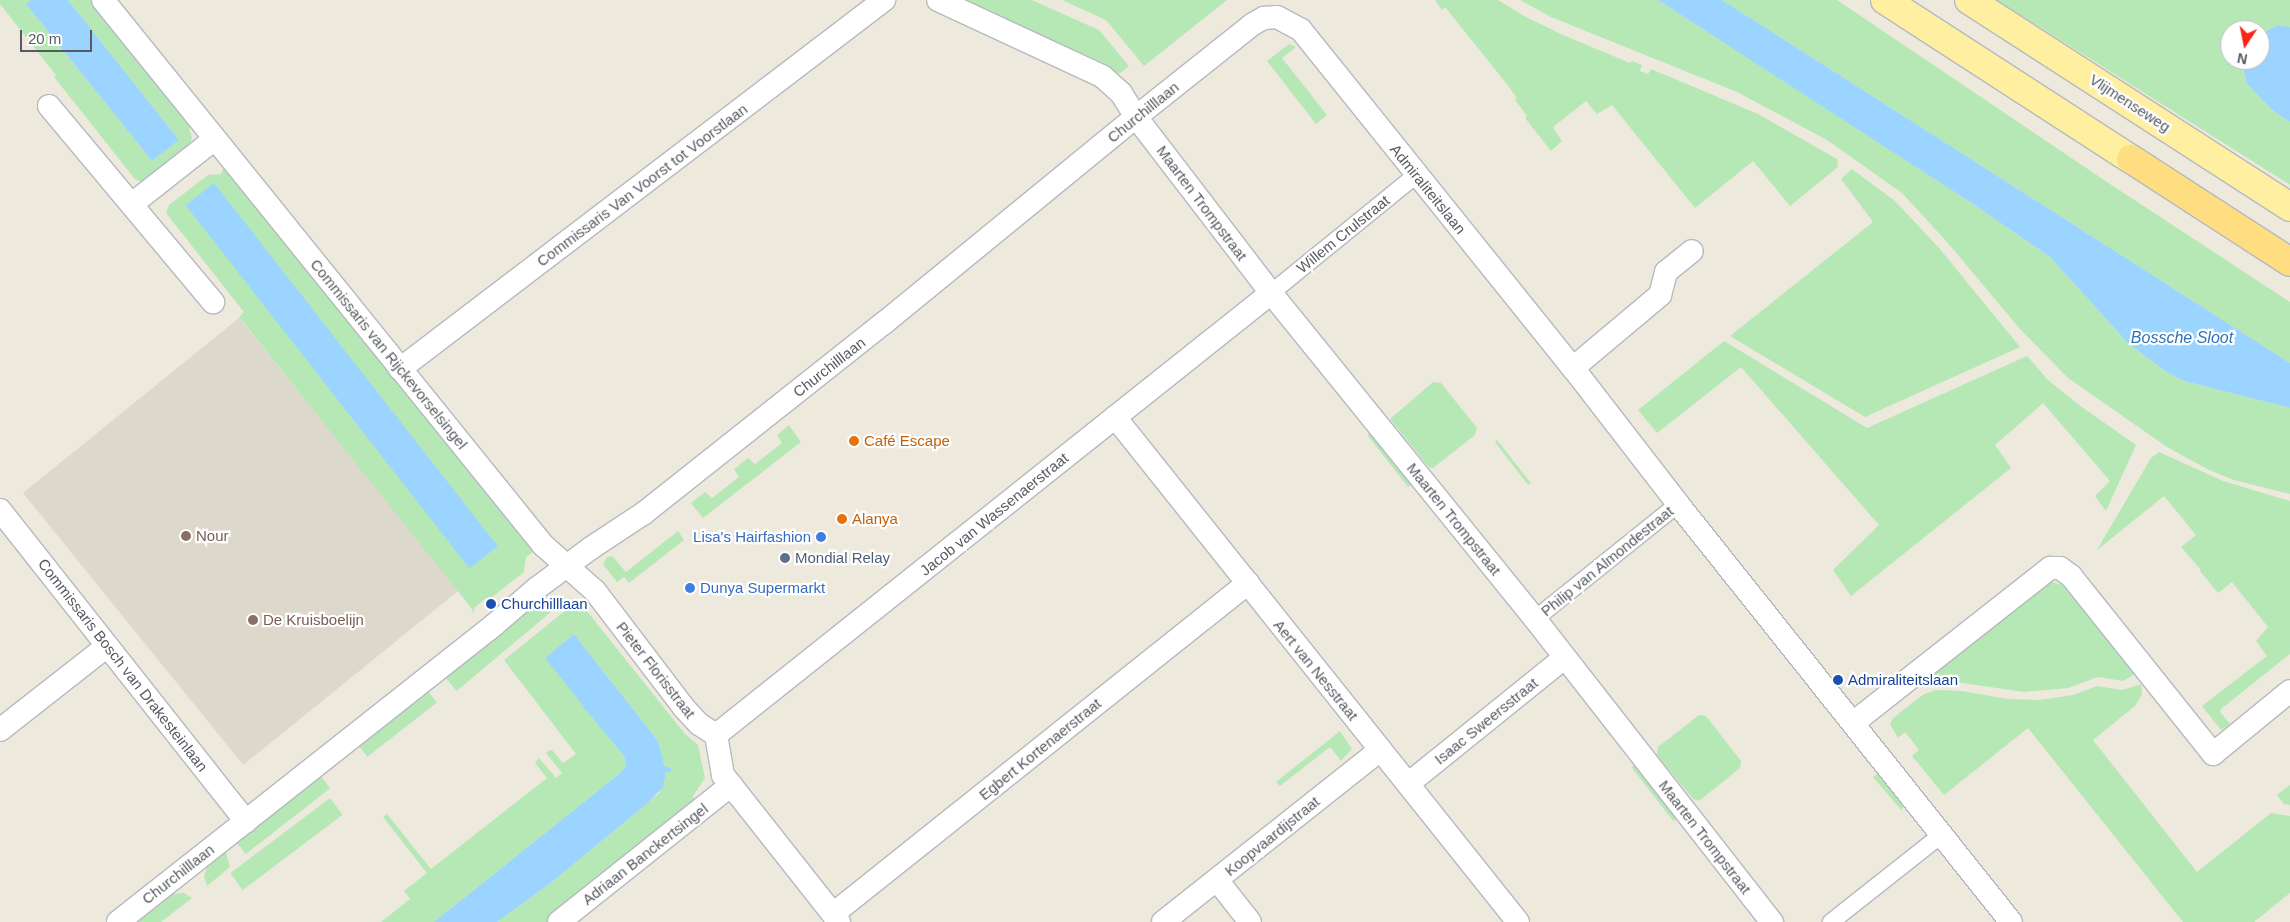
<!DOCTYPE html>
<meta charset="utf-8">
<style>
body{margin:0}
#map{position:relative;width:2290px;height:922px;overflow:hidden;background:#ede9dd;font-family:Arial,sans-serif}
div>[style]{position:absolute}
.education>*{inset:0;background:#dcd8cc;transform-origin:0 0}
.green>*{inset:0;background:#b6e8b6;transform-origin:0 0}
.water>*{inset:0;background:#9bd4ff;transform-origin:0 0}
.roads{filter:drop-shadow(1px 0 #b6b9bf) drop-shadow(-1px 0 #b6b9bf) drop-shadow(0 1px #b6b9bf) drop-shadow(0 -1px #b6b9bf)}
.pedestrian>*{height:16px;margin:-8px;padding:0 8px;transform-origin:8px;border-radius:8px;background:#fff}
.minor>*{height:22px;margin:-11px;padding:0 11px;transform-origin:11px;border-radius:11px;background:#fff}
.primary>*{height:28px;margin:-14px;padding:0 14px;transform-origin:14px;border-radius:14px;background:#ffefa0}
.motorway>*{height:28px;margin:-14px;padding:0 14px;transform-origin:14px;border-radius:14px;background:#ffde82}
.dots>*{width:14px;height:14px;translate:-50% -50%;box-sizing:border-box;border:2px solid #fff;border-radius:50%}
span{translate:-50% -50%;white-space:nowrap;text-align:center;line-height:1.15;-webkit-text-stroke:4.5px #fff;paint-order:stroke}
.street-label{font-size:15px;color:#575b61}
.food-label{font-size:15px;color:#c56008}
.left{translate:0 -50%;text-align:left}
.education-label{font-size:15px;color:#785e54}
.shop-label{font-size:15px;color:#366cbe}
.right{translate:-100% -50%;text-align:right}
.service-label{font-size:15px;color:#4e5e75}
.transit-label{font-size:15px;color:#164399}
.water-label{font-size:16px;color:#2f74bb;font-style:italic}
.north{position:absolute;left:2220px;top:20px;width:50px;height:50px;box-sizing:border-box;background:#fff;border:1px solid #bcbdc0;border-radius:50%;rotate:191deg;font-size:14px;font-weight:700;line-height:20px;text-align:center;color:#575b61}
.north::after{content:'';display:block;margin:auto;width:18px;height:22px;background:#fb2515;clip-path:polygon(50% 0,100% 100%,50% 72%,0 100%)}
.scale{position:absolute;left:20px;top:30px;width:72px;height:22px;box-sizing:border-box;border:2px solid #575b61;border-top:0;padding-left:6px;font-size:15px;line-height:18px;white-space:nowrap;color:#575b61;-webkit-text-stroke:4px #fff;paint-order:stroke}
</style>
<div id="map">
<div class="education">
<div style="left:239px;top:318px;width:350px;height:278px;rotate:51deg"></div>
</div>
<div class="green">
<div style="clip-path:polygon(0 0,31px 0,26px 4px,152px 161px,179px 140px,68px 0,94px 0,193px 125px,189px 128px,192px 138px,190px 145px,149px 180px,142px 182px,135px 179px,54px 77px,56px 75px,0 4px)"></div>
<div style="clip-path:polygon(961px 0,1032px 0,1099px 30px,1129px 66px,1119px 74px,1102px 62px)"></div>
<div style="clip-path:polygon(1062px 0,1227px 0,1144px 66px,1106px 20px)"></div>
<div style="clip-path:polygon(1435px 0,1498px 0,1524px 16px,1563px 35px,1630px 63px,1632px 61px,1642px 65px,1640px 71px,1648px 74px,1651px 69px,1758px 114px,1837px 159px,1838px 167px,1790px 206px,1753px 161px,1695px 208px,1612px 105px,1597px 114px,1586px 101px,1553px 127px,1562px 141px,1551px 151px,1525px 118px,1527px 116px,1515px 100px,1517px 98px,1506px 83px,1445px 7px,1442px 10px)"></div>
<div style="clip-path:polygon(1520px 0,1658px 0,1773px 74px,1973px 204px,2050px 257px,2128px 343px,2165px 371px,2184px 381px,2290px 408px,2290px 494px,2234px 480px,2209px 470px,2167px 447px,2068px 378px,2020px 329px,1947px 242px,1902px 193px,1827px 140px,1737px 92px,1551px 17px)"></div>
<div style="clip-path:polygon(1722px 0,1837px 0,2110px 184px,2290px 302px,2290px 363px)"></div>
<div style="clip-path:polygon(1997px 0,2290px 0,2290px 27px,2278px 25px,2260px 34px,2260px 30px,2230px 30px,2230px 60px,2241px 60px,2247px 84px,2272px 110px,2290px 122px,2290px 185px)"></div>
<div style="clip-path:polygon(1289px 44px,1296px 47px,1282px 58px,1327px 115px,1316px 124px,1267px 61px)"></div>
<div style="clip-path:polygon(224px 167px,232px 173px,533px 552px,526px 557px,524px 572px,488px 600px,486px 598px,474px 608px,475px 610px,471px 614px,473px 610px,239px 317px,244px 312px,166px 213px,169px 205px,208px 175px,221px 174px)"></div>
<div style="clip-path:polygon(1852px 169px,1895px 201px,1939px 248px,2020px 347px,1865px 417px,1730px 336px,1873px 222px,1841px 179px)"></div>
<div style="clip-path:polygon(1724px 341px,1867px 428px,2027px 356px,2048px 380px,2079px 405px,2136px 445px,2106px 511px,2095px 496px,2110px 481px,2043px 403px,1995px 445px,2011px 468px,1851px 596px,1833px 570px,1879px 525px,1741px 367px,1657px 433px,1638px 410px)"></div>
<div style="clip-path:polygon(1433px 382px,1441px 383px,1477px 428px,1475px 435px,1433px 468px,1429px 467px,1390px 419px)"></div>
<div style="clip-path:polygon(789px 425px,801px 442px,703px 518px,691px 503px,705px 492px,712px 498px,739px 477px,734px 469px,748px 458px,755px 464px,782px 443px,777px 435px)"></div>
<div style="left:1373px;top:431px;width:66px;height:7px;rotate:52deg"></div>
<div style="clip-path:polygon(1497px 440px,1531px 483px,1528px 485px,1495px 442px)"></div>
<div style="clip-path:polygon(2159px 452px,2223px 481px,2290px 501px,2290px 654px,2221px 709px,2220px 712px,2230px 724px,2221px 730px,2202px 706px,2267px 656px,2256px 641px,2268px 627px,2232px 582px,2218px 593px,2200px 571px,2201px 570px,2181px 547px,2196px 535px,2164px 496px,2097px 550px,2151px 458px)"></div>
<div style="clip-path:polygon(678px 531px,684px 540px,629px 583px,624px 577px,617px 582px,605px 567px,603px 564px,606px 558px,612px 556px,626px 572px)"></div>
<div style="clip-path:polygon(2053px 582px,2062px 585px,2069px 591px,2135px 674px,2123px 681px,2098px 677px,2068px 688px,2024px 692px,1949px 681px,1922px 681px,2045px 583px)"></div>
<div style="left:540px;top:599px;width:17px;height:123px;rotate:50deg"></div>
<div style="clip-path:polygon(572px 605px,582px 606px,586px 610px,685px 734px,698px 745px,705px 778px,693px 796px,698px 803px,547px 922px,497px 922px,552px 882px,649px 802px,659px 793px,666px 772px,671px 772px,665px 767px,658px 741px,574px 634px,564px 642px,584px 707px,583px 709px,586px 709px,624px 756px,626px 766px,619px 774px,434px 922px,381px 922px,410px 899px,404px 891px,427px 873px,383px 817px,387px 814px,431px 869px,547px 778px,535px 763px,539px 758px,556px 778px,562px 773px,546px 753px,550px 750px,552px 750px,563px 763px,576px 754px,504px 660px)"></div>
<div style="clip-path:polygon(2141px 684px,2142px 694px,2135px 706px,2093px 740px,2197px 872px,2271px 813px,2290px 816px,2290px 893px,2254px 922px,2183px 922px,2028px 728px,1944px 795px,1912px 756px,1919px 750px,1905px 732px,1898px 738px,1890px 724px,1893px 718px,1924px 694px,1936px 690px,1962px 691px,2008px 699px,2039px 700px,2073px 695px,2097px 686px,2122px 690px)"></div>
<div style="left:427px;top:690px;width:16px;height:88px;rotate:52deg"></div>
<div style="clip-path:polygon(1699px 715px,1706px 716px,1741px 761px,1740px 768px,1699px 801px,1693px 799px,1657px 755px,1658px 747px)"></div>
<div style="clip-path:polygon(1340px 731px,1352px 749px,1341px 761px,1330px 747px,1280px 786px,1276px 782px)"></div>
<div style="left:1637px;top:763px;width:68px;height:7px;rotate:52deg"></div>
<div style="clip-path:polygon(1880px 772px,1905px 805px,1901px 810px,1873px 777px)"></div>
<div style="left:319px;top:774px;width:18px;height:107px;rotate:52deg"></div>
<div style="clip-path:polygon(2290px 785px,2290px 805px,2284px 804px,2277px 795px)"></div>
<div style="left:330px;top:798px;width:21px;height:125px;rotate:53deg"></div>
<div style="clip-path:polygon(225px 849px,230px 867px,207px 886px,204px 876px,207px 867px,206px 865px)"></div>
<div style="clip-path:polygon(172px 892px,173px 894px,184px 893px,192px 898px,161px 922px,134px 922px)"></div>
</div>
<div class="water">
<div style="clip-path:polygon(31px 0,68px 0,179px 140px,152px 161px,26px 4px)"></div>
<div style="clip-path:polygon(1658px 0,1722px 0,2290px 363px,2290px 408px,2184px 381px,2165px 371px,2128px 343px,2050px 257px,1973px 204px)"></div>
<div style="clip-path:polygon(2278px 25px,2290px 27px,2290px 122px,2272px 110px,2247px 84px,2241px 60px,2260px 60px,2260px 34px)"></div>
<div style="left:214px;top:183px;width:461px;height:36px;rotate:52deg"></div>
<div style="clip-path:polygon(574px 634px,658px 741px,665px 767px,671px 768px,671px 772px,666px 772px,663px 787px,649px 802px,552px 882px,497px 922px,434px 922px,619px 774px,626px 766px,624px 756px,586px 710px,583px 709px,584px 707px,545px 658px)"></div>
</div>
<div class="roads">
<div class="pedestrian">
<div style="left:1271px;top:293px;width:187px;rotate:-39.1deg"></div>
<div style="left:1535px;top:619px;width:184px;rotate:-38.8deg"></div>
<div style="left:1831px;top:922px;width:140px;rotate:-38.3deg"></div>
</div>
<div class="minor">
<div style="left:103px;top:0;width:700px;rotate:51.08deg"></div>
<div style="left:543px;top:545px;width:69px;rotate:41.5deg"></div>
<div style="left:595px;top:591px;width:147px;rotate:52.7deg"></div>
<div style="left:684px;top:708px;width:22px;rotate:47deg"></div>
<div style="left:699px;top:724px;width:20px;rotate:33deg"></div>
<div style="left:716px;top:735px;width:41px;rotate:80.1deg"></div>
<div style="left:723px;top:775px;width:187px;rotate:51.7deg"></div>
<div style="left:938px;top:0;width:181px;rotate:24.9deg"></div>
<div style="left:1102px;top:76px;width:25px;rotate:42deg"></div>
<div style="left:1121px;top:93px;width:28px;rotate:58deg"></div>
<div style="left:1136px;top:117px;width:222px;rotate:52.5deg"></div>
<div style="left:1271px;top:293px;width:419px;rotate:51deg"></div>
<div style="left:1535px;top:619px;width:385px;rotate:52deg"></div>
<div style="left:49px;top:106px;width:256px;rotate:50.1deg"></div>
<div style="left:132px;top:204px;width:105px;rotate:-38.1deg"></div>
<div style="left:1573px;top:368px;width:114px;rotate:-40deg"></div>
<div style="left:1660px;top:295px;width:24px;rotate:-75deg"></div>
<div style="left:1666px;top:272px;width:33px;rotate:-39deg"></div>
<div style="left:400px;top:369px;width:609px;rotate:-37.32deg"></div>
<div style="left:1115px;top:417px;width:646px;rotate:51.41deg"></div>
<div style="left:0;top:510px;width:397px;rotate:51.7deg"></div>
<div style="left:1853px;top:723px;width:251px;rotate:-38.2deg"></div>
<div style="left:2050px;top:568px;width:10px"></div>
<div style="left:2060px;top:568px;width:14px;rotate:36deg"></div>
<div style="left:2071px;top:576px;width:228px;rotate:51.4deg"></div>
<div style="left:2213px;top:754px;width:99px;rotate:-39.3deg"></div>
<div style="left:0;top:730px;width:136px;rotate:-38.1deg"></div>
<div style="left:716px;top:735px;width:709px;rotate:-38.53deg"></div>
<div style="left:1408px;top:784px;width:201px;rotate:-38.9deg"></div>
<div style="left:1217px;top:880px;width:53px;rotate:51.8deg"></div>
<div style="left:833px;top:914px;width:531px;rotate:-38.58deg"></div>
<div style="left:118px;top:922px;width:479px;rotate:-38.3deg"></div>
<div style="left:494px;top:625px;width:57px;rotate:-40.7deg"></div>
<div style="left:537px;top:588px;width:67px;rotate:-36.5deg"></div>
<div style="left:591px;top:548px;width:64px;rotate:-33.4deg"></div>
<div style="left:644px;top:513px;width:306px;rotate:-38.4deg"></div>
<div style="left:884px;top:323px;width:325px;rotate:-39.3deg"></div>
<div style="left:1136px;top:117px;width:149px;rotate:-38.5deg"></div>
<div style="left:1253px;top:24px;width:13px;rotate:-29deg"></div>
<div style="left:1264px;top:18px;width:13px;rotate:-4deg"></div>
<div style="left:1277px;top:17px;width:27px;rotate:28deg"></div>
<div style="left:1301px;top:30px;width:434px;rotate:51.2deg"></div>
<div style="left:1573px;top:368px;width:172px;rotate:52.3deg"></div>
<div style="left:1678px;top:504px;width:534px;rotate:51.46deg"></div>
<div style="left:559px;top:922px;width:220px;rotate:-38.5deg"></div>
<div style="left:1163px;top:922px;width:277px;rotate:-38.4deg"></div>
</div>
<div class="primary">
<div style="left:1885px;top:0;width:293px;rotate:32.9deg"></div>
<div style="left:1969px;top:0;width:382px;rotate:32.8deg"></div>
</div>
<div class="motorway">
<div style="left:2131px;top:159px;width:189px;rotate:32.9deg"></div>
</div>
</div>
<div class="dots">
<div style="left:854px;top:441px;background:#e8710a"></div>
<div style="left:842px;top:519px;background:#e8710a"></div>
<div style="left:186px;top:536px;background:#8d6e63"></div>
<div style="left:821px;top:537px;background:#3f7fe0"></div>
<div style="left:785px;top:558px;background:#5c6f8a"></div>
<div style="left:690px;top:588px;background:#3f7fe0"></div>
<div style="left:491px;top:604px;background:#1a4fb4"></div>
<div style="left:253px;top:620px;background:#8d6e63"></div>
<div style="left:1838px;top:680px;background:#1a4fb4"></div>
</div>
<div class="street-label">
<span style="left:2130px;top:103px;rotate:33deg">Vlijmenseweg</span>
<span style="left:1143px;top:112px;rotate:-39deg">Churchilllaan</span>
<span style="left:642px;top:185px;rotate:-37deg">Commissaris Van Voorst tot Voorstlaan</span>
<span style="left:1428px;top:189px;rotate:51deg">Admiraliteitslaan</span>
<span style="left:1202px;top:203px;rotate:53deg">Maarten Trompstraat</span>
<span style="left:1343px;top:234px;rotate:-39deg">Willem Crulstraat</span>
<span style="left:389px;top:354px;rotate:51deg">Commissaris van Rijckevorselsingel</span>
<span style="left:829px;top:367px;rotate:-38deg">Churchilllaan</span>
<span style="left:994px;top:514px;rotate:-39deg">Jacob van Wassenaerstraat</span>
<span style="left:1454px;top:519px;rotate:51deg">Maarten Trompstraat</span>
<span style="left:1607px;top:561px;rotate:-39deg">Philip van Almondestraat</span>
<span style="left:123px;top:665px;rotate:52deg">Commissaris Bosch van Drakesteinlaan</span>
<span style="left:656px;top:670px;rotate:52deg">Pieter Florisstraat</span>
<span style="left:1316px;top:670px;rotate:51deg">Aert van Nesstraat</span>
<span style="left:1486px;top:721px;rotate:-39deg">Isaac Sweersstraat</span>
<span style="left:1040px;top:749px;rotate:-39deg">Egbert Kortenaerstraat</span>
<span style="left:1272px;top:836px;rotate:-39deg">Koopvaardijstraat</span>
<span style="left:1705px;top:837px;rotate:52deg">Maarten Trompstraat</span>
<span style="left:645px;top:854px;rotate:-38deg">Adriaan Banckertsingel</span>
<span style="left:178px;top:874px;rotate:-38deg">Churchilllaan</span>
</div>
<div class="food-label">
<span class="left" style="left:864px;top:441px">Café Escape</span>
<span class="left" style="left:852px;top:519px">Alanya</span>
</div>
<div class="education-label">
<span class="left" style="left:196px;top:536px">Nour</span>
<span class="left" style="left:263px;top:620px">De Kruisboelijn</span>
</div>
<div class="shop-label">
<span class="right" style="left:811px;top:537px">Lisa's Hairfashion</span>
<span class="left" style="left:700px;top:588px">Dunya Supermarkt</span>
</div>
<div class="service-label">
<span class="left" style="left:795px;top:558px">Mondial Relay</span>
</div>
<div class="transit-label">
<span class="left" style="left:501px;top:604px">Churchilllaan</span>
<span class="left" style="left:1848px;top:680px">Admiraliteitslaan</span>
</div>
<div class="water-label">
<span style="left:2182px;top:338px">Bossche Sloot</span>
</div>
<div class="north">N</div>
<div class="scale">20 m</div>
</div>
